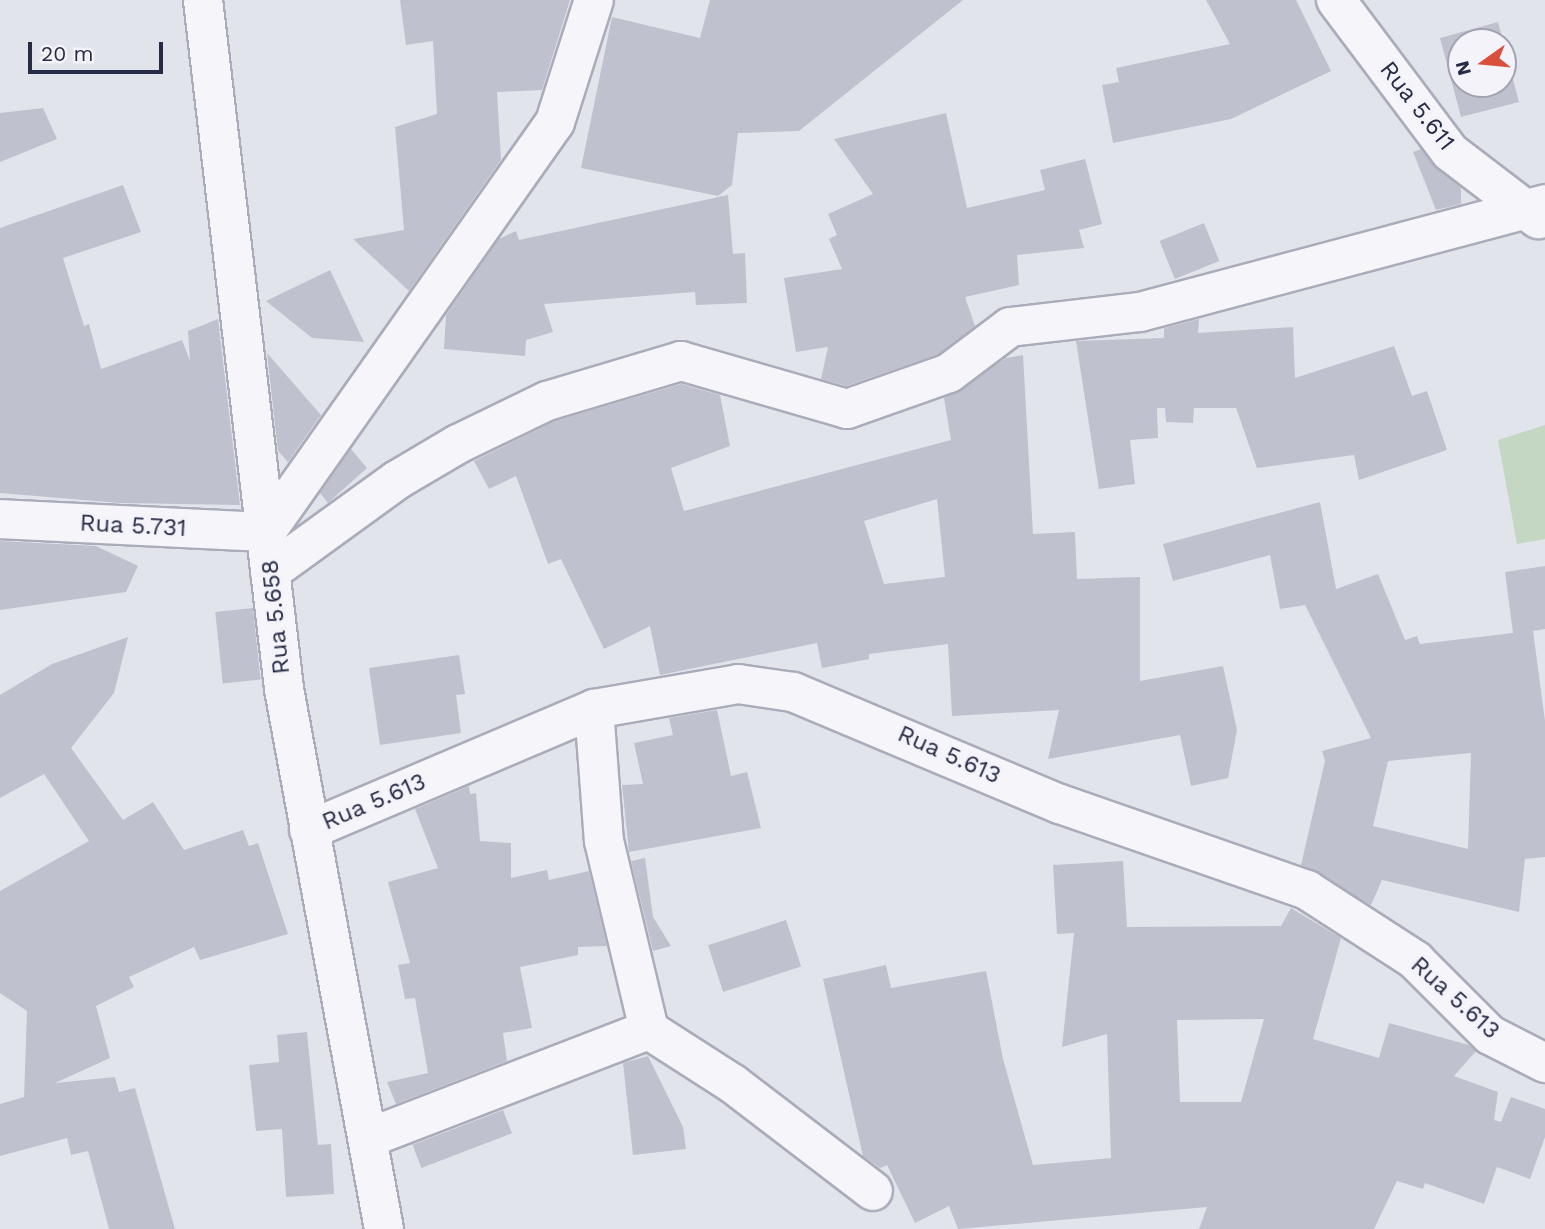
<!DOCTYPE html>
<style>
body{margin:0}
#map{position:relative;width:1545px;height:1229px;overflow:hidden;background:#e2e4ec;font-family:"Work Sans",sans-serif}
div>[style]{position:absolute}
.green>*{inset:0;background:#c3d7c3}
.building>*{inset:0;background:#bfc1cf;transform-origin:0 0}
.roads{filter:drop-shadow(2px 0 #aaacba) drop-shadow(-2px 0 #aaacba) drop-shadow(0 2px #aaacba) drop-shadow(0 -2px #aaacba)}
.minor>*{height:38px;margin:-19px;padding:0 19px;transform-origin:19px;border-radius:19px;background:#f6f6fa}
span{translate:-50% -50%;white-space:nowrap;text-align:center;line-height:1.15;-webkit-text-stroke:7px #f3f3f9;paint-order:stroke}
.street-label{font-size:24px;color:#282b46}
.north{position:absolute;left:1447px;top:28px;width:70px;height:70px;box-sizing:border-box;background:#f3f3f9;border:2px solid #a2a3b1;border-radius:50%;rotate:255deg;font-size:19px;font-weight:700;line-height:28px;text-align:center;color:#282b46}
.north::after{content:'';display:block;margin:auto;width:24px;height:32px;background:#db503d;clip-path:polygon(50% 0,100% 100%,50% 72%,0 100%)}
.scale{position:absolute;left:28px;top:42px;width:135px;height:32px;box-sizing:border-box;border:4px solid #282b46;border-top:0;padding-left:9px;font-size:21px;line-height:24px;white-space:nowrap;color:#282b46;-webkit-text-stroke:5px #f3f3f9;paint-order:stroke}
</style>
<div id="map">
<div class="green">
<div style="clip-path:polygon(1545px 425px,1545px 539px,1517px 544px,1498px 440px)"></div>
</div>
<div class="building">
<div style="clip-path:polygon(400px 0,570px 0,542px 90px,497px 92px,501px 160px,409px 291px,353px 239px,404px 230px,395px 127px,437px 114px,433px 41px,406px 45px)"></div>
<div style="clip-path:polygon(710px 0,963px 0,799px 131px,738px 133px,732px 185px,718px 196px,581px 168px,612px 17px,700px 38px)"></div>
<div style="clip-path:polygon(1206px 0,1296px 0,1331px 71px,1231px 119px,1113px 143px,1102px 85px,1119px 82px,1116px 68px,1230px 44px)"></div>
<div style="clip-path:polygon(evenodd,1498px 22px,1519px 102px,1461px 117px,1440px 38px,1498px 22px,1461px 42px,1503px 42px,1503px 84px,1461px 84px,1461px 42px)"></div>
<div style="clip-path:polygon(43px 108px,57px 139px,0 162px,0 113px)"></div>
<div style="clip-path:polygon(946px 113px,967px 208px,1045px 190px,1040px 170px,1085px 159px,1102px 224px,1079px 230px,1084px 248px,1017px 255px,1019px 285px,965px 297px,975px 326px,939px 354px,846px 386px,821px 379px,828px 347px,796px 352px,784px 278px,842px 269px,829px 239px,837px 235px,828px 214px,873px 194px,834px 139px)"></div>
<div style="clip-path:polygon(1421px 149px,1461px 188px,1461px 204px,1436px 210px,1413px 152px)"></div>
<div style="clip-path:polygon(123px 185px,141px 232px,63px 258px,84px 326px,89px 324px,101px 369px,182px 340px,190px 361px,188px 331px,218px 319px,240px 505px,120px 503px,0 493px,0 228px)"></div>
<div style="clip-path:polygon(728px 195px,733px 254px,745px 253px,747px 303px,696px 305px,695px 292px,544px 304px,553px 332px,526px 340px,525px 356px,444px 349px,446px 315px,499px 239px,516px 231px,519px 240px)"></div>
<div style="left:1204px;top:223px;width:41px;height:48px;rotate:68deg"></div>
<div style="clip-path:polygon(330px 270px,364px 342px,312px 338px,266px 301px)"></div>
<div style="clip-path:polygon(1199px 319px,1198px 333px,1293px 327px,1295px 378px,1394px 346px,1412px 396px,1427px 391px,1447px 450px,1359px 480px,1354px 455px,1257px 468px,1236px 408px,1194px 408px,1193px 423px,1166px 422px,1165px 408px,1157px 408px,1158px 438px,1130px 440px,1135px 484px,1099px 489px,1076px 341px,1164px 338px,1164px 328px)"></div>
<div style="clip-path:polygon(267px 353px,321px 415px,288px 462px,278px 451px)"></div>
<div style="clip-path:polygon(evenodd,1023px 355px,1033px 534px,1075px 532px,1077px 579px,1140px 577px,1140px 681px,1223px 666px,1237px 730px,1228px 778px,1191px 786px,1180px 735px,1048px 759px,1059px 710px,952px 716px,948px 644px,869px 654px,869px 659px,822px 668px,817px 643px,660px 675px,650px 626px,604px 649px,561px 559px,548px 564px,516px 476px,489px 489px,474px 461px,555px 421px,681px 384px,720px 395px,730px 446px,671px 468px,684px 511px,951px 440px,944px 398px,1006px 358px,1023px 355px,937px 499px,945px 577px,884px 584px,864px 521px,937px 499px)"></div>
<div style="clip-path:polygon(351px 449px,367px 468px,328px 503px,320px 493px)"></div>
<div style="clip-path:polygon(evenodd,1320px 502px,1336px 589px,1378px 574px,1405px 640px,1417px 636px,1420px 644px,1513px 633px,1505px 572px,1545px 566px,1545px 629px,1533px 631px,1545px 721px,1545px 857px,1525px 859px,1519px 912px,1382px 880px,1371px 905px,1301px 865px,1325px 761px,1322px 751px,1371px 738px,1305px 605px,1280px 609px,1270px 555px,1173px 581px,1163px 544px,1320px 502px,1471px 753px,1468px 849px,1373px 826px,1388px 761px,1471px 753px)"></div>
<div style="clip-path:polygon(0 541px,96px 546px,138px 566px,126px 592px,0 610px)"></div>
<div style="left:253px;top:608px;width:72px;height:38px;rotate:84deg"></div>
<div style="clip-path:polygon(128px 637px,114px 693px,71px 748px,123px 820px,153px 802px,184px 850px,243px 830px,249px 846px,258px 843px,288px 934px,200px 960px,194px 947px,129px 977px,134px 987px,96px 1006px,110px 1058px,55px 1083px,115px 1077px,119px 1092px,135px 1088px,175px 1229px,109px 1229px,88px 1151px,71px 1155px,67px 1138px,0 1156px,0 1104px,24px 1097px,27px 1011px,0 993px,0 891px,89px 841px,44px 774px,0 798px,0 695px,52px 664px)"></div>
<div style="clip-path:polygon(459px 655px,465px 694px,456px 695px,461px 733px,380px 745px,369px 668px)"></div>
<div style="clip-path:polygon(717px 710px,731px 776px,747px 772px,761px 828px,629px 852px,622px 785px,643px 784px,634px 743px,673px 735px,669px 718px)"></div>
<div style="clip-path:polygon(469px 786px,470px 794px,476px 793px,480px 841px,511px 843px,511px 878px,547px 870px,549px 880px,589px 871px,607px 946px,578px 947px,578px 955px,520px 967px,532px 1028px,503px 1033px,507px 1061px,396px 1104px,387px 1082px,428px 1073px,415px 998px,405px 999px,398px 965px,410px 963px,388px 882px,438px 868px,415px 809px)"></div>
<div style="clip-path:polygon(645px 858px,653px 917px,671px 946px,653px 951px,631px 861px)"></div>
<div style="clip-path:polygon(evenodd,1123px 861px,1127px 927px,1281px 926px,1291px 908px,1341px 938px,1313px 1039px,1379px 1058px,1389px 1023px,1469px 1045px,1476px 1051px,1454px 1076px,1498px 1092px,1494px 1120px,1501px 1122px,1511px 1097px,1545px 1109px,1545px 1137px,1530px 1179px,1497px 1167px,1484px 1204px,1425px 1183px,1423px 1189px,1397px 1181px,1374px 1229px,1199px 1229px,1207px 1207px,958px 1229px,949px 1206px,915px 1223px,887px 1165px,880px 1168px,863px 1156px,823px 979px,886px 965px,891px 988px,986px 971px,1003px 1059px,1033px 1165px,1111px 1158px,1107px 1034px,1062px 1047px,1074px 933px,1057px 934px,1053px 865px,1123px 861px,1264px 1019px,1241px 1102px,1180px 1102px,1177px 1020px,1264px 1019px)"></div>
<div style="left:786px;top:920px;width:49px;height:82px;rotate:72deg"></div>
<div style="clip-path:polygon(307px 1032px,318px 1145px,331px 1144px,334px 1194px,286px 1197px,282px 1129px,256px 1131px,249px 1065px,279px 1062px,277px 1035px)"></div>
<div style="clip-path:polygon(648px 1056px,683px 1127px,686px 1149px,633px 1155px,623px 1063px)"></div>
<div style="left:503px;top:1110px;width:25px;height:97px;rotate:69deg"></div>
</div>
<div class="roads">
<div class="minor">
<div style="left:203px;top:0;width:694px;rotate:83.29deg"></div>
<div style="left:284px;top:689px;width:549px;rotate:79.51deg"></div>
<div style="left:1336px;top:0;width:190px;rotate:53.1deg"></div>
<div style="left:1450px;top:152px;width:111px;rotate:37.3deg"></div>
<div style="left:0;top:519px;width:266px;rotate:2.8deg"></div>
<div style="left:266px;top:532px;width:502px;rotate:-54.82deg"></div>
<div style="left:555px;top:122px;width:128px;rotate:-72.3deg"></div>
<div style="left:270px;top:572px;width:157px;rotate:-35.9deg"></div>
<div style="left:397px;top:480px;width:71px;rotate:-30.5deg"></div>
<div style="left:458px;top:444px;width:99px;rotate:-25.8deg"></div>
<div style="left:547px;top:401px;width:140px;rotate:-16.6deg"></div>
<div style="left:681px;top:361px;width:173px;rotate:16.1deg"></div>
<div style="left:847px;top:409px;width:108px;rotate:-19.4deg"></div>
<div style="left:949px;top:373px;width:76px;rotate:-37deg"></div>
<div style="left:1010px;top:327px;width:131px;rotate:-6.6deg"></div>
<div style="left:1140px;top:312px;width:419px;rotate:-14.9deg"></div>
<div style="left:594px;top:709px;width:132px;rotate:85.7deg"></div>
<div style="left:604px;top:841px;width:194px;rotate:76.6deg"></div>
<div style="left:649px;top:1030px;width:100px;rotate:32.7deg"></div>
<div style="left:733px;top:1084px;width:176px;rotate:37.4deg"></div>
<div style="left:309px;top:830px;width:310px;rotate:-23deg"></div>
<div style="left:594px;top:709px;width:146px;rotate:-9.8deg"></div>
<div style="left:738px;top:684px;width:56px;rotate:8.3deg"></div>
<div style="left:793px;top:692px;width:290px;rotate:22.8deg"></div>
<div style="left:1060px;top:804px;width:262px;rotate:19.2deg"></div>
<div style="left:1307px;top:890px;width:129px;rotate:32.9deg"></div>
<div style="left:1415px;top:960px;width:106px;rotate:45deg"></div>
<div style="left:1490px;top:1035px;width:62px;rotate:27deg"></div>
<div style="left:371px;top:1137px;width:298px;rotate:-21.1deg"></div>
</div>
</div>
<div class="street-label">
<span style="left:1417px;top:106px;rotate:52deg">Rua 5.611</span>
<span style="left:133px;top:526px;rotate:3deg">Rua 5.731</span>
<span style="left:276px;top:617px;rotate:-96deg">Rua 5.658</span>
<span style="left:949px;top:755px;rotate:24deg">Rua 5.613</span>
<span style="left:374px;top:802px;rotate:-23deg">Rua 5.613</span>
<span style="left:1455px;top:998px;rotate:42deg">Rua 5.613</span>
</div>
<div class="north">N</div>
<div class="scale">20 m</div>
</div>
